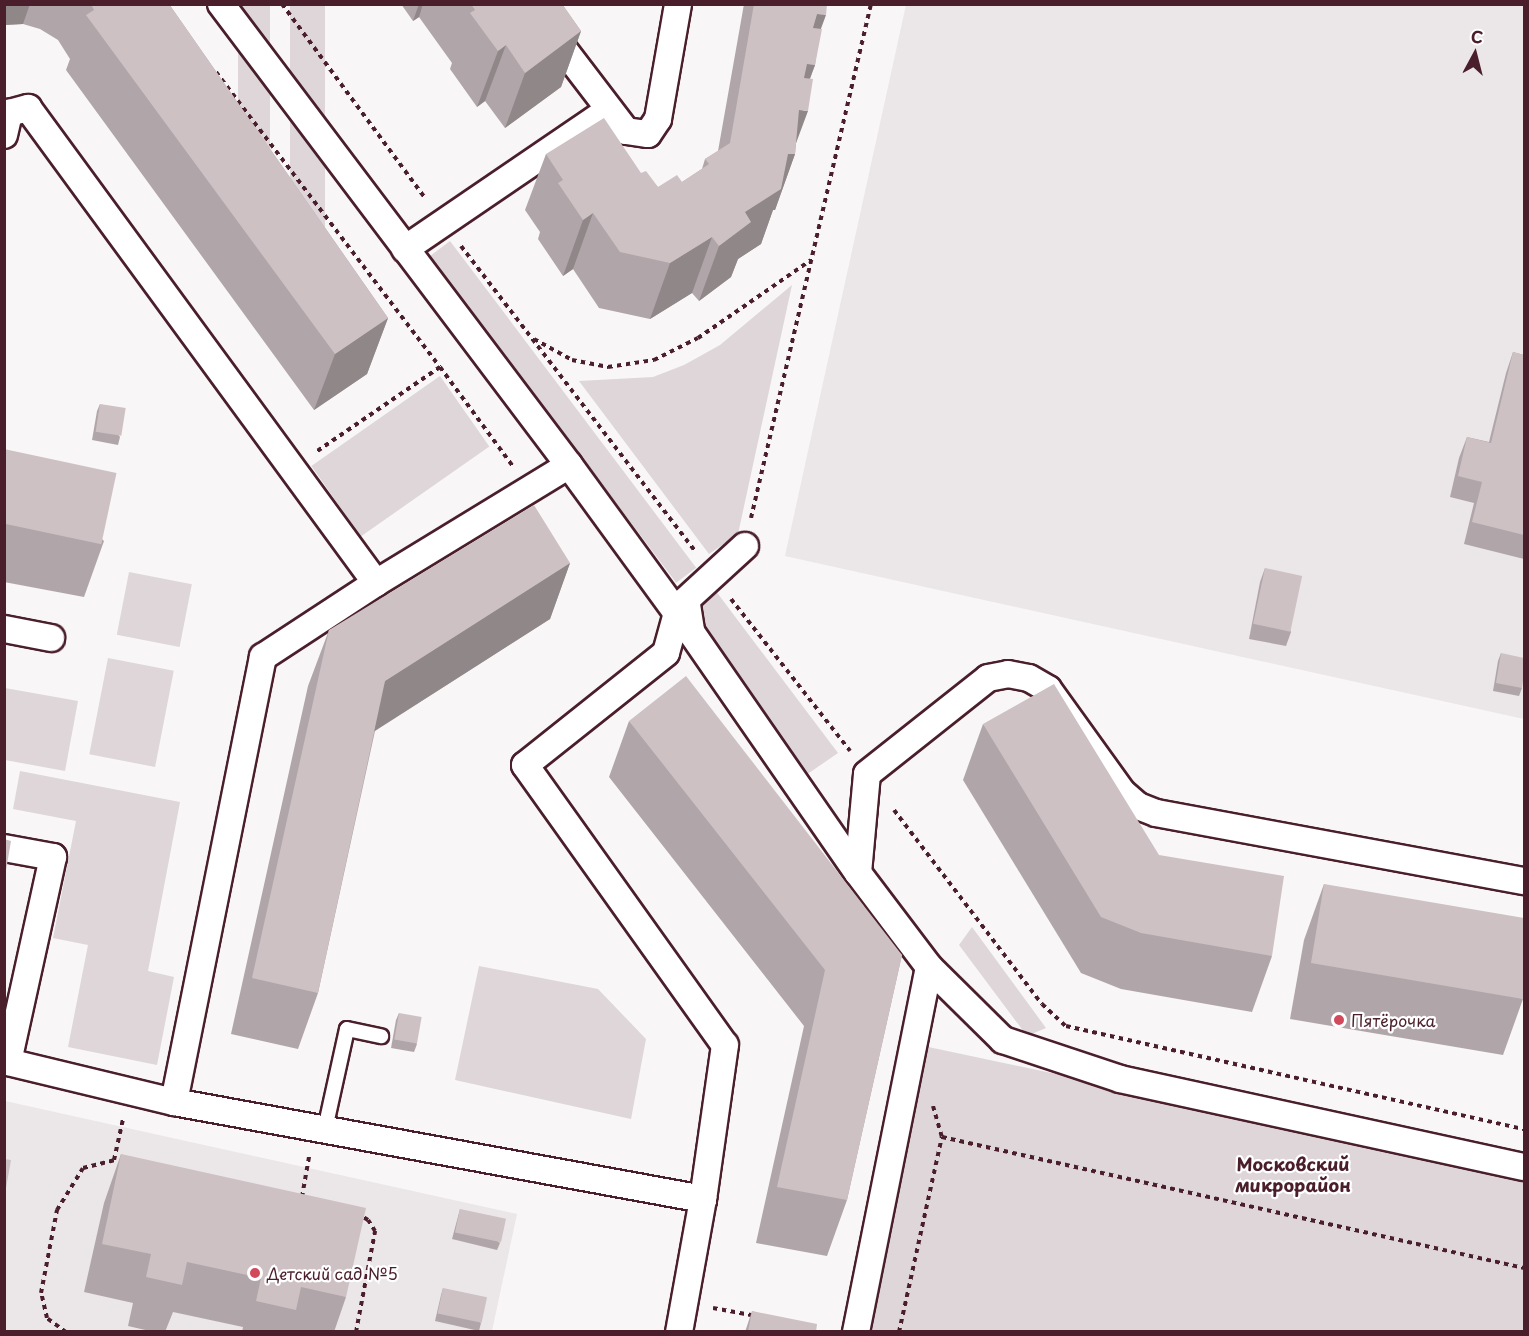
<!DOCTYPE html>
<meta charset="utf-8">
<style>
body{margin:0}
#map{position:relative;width:1529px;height:1336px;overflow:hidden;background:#f8f6f7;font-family:"Playpen Sans",sans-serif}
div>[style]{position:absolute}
.built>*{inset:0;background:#ebe6e8}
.green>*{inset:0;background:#ded6d9;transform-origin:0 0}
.path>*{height:4px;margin-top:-2px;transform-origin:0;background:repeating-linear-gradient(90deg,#4a1f2b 0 4.5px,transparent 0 9px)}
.roads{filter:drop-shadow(2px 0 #4a1f2b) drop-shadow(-2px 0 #4a1f2b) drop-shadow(0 2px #4a1f2b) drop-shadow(0 -2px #4a1f2b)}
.lane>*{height:14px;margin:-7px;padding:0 7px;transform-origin:7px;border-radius:7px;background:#fff}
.street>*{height:26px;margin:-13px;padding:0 13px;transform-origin:13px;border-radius:13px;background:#fff}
.wall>*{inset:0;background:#b0a6a9}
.shaded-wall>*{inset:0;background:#908789}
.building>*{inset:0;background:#cdc1c4;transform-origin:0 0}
.dots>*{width:16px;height:16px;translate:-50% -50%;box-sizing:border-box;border:3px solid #fff;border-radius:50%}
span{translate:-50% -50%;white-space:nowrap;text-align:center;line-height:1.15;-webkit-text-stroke:4.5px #fff;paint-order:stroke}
.poi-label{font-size:16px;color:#4a1f2b}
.left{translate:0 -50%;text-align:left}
.neighbourhood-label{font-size:18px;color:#4a1f2b;font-weight:700}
.frame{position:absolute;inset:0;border:6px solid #4a1f2b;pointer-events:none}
.north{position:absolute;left:1445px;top:24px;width:60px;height:60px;-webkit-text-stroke:4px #fff;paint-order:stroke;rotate:7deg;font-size:16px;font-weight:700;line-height:24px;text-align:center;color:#4a1f2b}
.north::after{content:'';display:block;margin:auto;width:21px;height:27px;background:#4a1f2b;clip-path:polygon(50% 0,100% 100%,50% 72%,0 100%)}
</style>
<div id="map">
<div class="built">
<div style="clip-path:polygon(906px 5px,1524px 5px,1524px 719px,785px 556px)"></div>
<div style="clip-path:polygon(5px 1101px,517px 1214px,492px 1331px,5px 1332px)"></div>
</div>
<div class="green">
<div style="left:238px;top:5px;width:32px;height:275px"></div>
<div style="left:290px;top:5px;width:35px;height:249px"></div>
<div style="left:450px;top:241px;width:409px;height:25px;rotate:53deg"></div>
<div style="clip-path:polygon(792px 285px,738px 534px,709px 554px,579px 381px,653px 377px,684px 365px,720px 345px)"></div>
<div style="left:440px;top:376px;width:86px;height:157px;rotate:55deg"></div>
<div style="left:129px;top:572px;width:64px;height:64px;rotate:11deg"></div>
<div style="clip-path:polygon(712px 586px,838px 753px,806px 775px,697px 625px,694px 601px)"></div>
<div style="left:108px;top:658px;width:67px;height:98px;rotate:11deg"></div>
<div style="clip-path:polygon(5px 688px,78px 701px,65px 771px,5px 760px)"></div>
<div style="clip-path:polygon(20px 771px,180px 802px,148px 971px,174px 977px,157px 1065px,68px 1047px,88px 945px,53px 938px,76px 821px,13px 809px)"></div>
<div style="clip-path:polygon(972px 927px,1046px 1028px,1027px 1036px,959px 945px)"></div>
<div style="clip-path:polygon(479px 966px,598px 989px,646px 1039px,631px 1119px,455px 1080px)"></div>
<div style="clip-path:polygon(919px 1045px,1524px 1173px,1524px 1331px,861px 1332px)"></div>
</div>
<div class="path">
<div style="left:282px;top:4px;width:242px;rotate:53.6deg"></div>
<div style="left:216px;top:72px;width:370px;rotate:52.8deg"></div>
<div style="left:440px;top:367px;width:150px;rotate:145.6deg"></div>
<div style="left:461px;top:246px;width:386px;rotate:52.5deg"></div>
<div style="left:534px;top:339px;width:43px;rotate:28.9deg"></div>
<div style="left:572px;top:360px;width:37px;rotate:11deg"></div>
<div style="left:608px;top:367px;width:47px;rotate:-8.7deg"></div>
<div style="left:654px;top:360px;width:49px;rotate:-26.6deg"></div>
<div style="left:698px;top:338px;width:137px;rotate:-34.6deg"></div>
<div style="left:440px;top:367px;width:122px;rotate:53.7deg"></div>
<div style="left:751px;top:518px;width:528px;rotate:-76.86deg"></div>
<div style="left:731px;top:599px;width:193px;rotate:51.9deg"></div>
<div style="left:894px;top:810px;width:244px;rotate:52.7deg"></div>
<div style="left:1042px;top:1004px;width:33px;rotate:43deg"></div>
<div style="left:1066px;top:1026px;width:469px;rotate:12.7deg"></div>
<div style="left:933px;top:1106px;width:32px;rotate:74deg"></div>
<div style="left:302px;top:1197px;width:41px;rotate:-80.1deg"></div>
<div style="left:713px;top:1308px;width:44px;rotate:10.5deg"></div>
<div style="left:66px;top:1332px;width:24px;rotate:-144deg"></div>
<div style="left:47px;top:1318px;width:26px;rotate:-103deg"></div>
<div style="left:41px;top:1293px;width:85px;rotate:-79.1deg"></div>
<div style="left:57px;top:1210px;width:49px;rotate:-58.2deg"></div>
<div style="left:83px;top:1168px;width:32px;rotate:-14deg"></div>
<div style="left:114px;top:1160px;width:42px;rotate:-77.6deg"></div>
<div style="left:356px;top:1332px;width:103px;rotate:-79.3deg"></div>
<div style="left:375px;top:1231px;width:13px;rotate:-122deg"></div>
<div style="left:368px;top:1220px;width:9px;rotate:-148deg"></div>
<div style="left:899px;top:1332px;width:200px;rotate:-77.6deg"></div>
<div style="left:942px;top:1137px;width:597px;rotate:12.69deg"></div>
</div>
<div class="roads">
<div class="lane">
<div style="left:325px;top:1129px;width:102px;rotate:-77.6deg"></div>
<div style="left:347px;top:1029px;width:35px;rotate:12deg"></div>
</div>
<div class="street">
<div style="left:221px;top:4px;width:578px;rotate:52.95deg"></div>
<div style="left:569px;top:465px;width:207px;rotate:53.9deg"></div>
<div style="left:691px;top:632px;width:293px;rotate:55.3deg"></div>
<div style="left:858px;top:873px;width:118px;rotate:52.9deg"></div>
<div style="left:929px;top:967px;width:104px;rotate:44.6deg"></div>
<div style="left:1003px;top:1040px;width:123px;rotate:18.4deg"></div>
<div style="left:1120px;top:1079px;width:413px;rotate:12.3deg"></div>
<div style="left:529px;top:4px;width:160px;rotate:52.6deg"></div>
<div style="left:626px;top:131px;width:22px;rotate:8deg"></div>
<div style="left:648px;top:134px;width:18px;rotate:-56deg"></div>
<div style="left:658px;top:119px;width:117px;rotate:-80.1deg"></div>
<div style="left:4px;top:135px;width:23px;rotate:-77deg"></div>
<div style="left:9px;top:113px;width:20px;rotate:-15deg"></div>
<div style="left:28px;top:108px;width:589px;rotate:53.77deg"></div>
<div style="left:405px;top:249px;width:247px;rotate:-34.3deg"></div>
<div style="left:677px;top:613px;width:41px;rotate:105.4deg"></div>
<div style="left:666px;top:653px;width:180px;rotate:141.5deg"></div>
<div style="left:525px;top:765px;width:344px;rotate:54.5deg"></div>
<div style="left:725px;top:1045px;width:156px;rotate:98.1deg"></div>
<div style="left:4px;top:629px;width:48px;rotate:10.8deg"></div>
<div style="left:691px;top:630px;width:30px;rotate:-99deg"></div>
<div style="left:686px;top:600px;width:80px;rotate:-42.5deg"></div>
<div style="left:4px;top:848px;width:50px;rotate:10.4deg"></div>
<div style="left:53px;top:857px;width:210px;rotate:102.4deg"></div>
<div style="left:858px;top:873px;width:99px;rotate:-84.8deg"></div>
<div style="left:867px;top:774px;width:154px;rotate:-38.4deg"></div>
<div style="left:988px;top:678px;width:20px;rotate:-11deg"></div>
<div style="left:1008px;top:674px;width:21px;rotate:11deg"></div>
<div style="left:1029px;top:678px;width:22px;rotate:30deg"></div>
<div style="left:1048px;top:689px;width:127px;rotate:54.3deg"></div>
<div style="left:1122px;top:792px;width:21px;rotate:41deg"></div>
<div style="left:1138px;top:806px;width:19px;rotate:21deg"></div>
<div style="left:1156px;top:813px;width:374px;rotate:10.5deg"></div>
<div style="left:4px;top:1061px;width:175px;rotate:13.6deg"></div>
<div style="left:174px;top:1102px;width:538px;rotate:10.39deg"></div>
<div style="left:703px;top:1199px;width:135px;rotate:100.2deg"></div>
<div style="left:174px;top:1102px;width:454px;rotate:-78.7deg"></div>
<div style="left:263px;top:657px;width:135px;rotate:-33.2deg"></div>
<div style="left:376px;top:583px;width:226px;rotate:-31.4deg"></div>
<div style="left:856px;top:1332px;width:372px;rotate:-78.7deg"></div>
</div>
</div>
<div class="wall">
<div style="clip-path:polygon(4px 4px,169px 4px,388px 318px,367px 374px,314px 410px,66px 70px,70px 59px,58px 40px,40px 29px,23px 24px,4px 25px)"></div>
<div style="clip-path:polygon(401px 4px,562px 4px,581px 31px,561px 87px,505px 128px,485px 101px,477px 107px,450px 69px,452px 63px,419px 17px,413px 21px)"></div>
<div style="clip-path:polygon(744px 4px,827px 4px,820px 29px,815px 65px,810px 79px,796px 143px,795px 154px,775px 210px,773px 210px,761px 244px,738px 259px,731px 277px,699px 301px,692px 293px,650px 319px,599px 308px,573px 269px,563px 276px,538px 239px,540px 232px,525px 210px,546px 154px,641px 173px,658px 187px,682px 182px,702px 169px,705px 159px,718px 151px)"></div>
<div style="clip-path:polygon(1513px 352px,1524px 355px,1524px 559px,1464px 544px,1474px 503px,1450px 497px,1459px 458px,1467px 437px,1489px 442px,1506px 373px)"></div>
<div style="clip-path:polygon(100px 404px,120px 437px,118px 445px,92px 440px,97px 411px)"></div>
<div style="clip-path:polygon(4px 449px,104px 541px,84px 597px,4px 582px)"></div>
<div style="clip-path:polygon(570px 563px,550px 619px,375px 731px,318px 993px,298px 1049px,231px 1034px,308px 686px,329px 630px)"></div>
<div style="clip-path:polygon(1265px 568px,1291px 632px,1286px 646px,1249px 639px,1260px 582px)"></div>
<div style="clip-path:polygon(1501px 653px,1522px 688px,1519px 696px,1493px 691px,1498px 661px)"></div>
<div style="clip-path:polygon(629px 721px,902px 955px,847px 1200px,827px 1256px,756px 1243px,804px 1026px,609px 777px)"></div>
<div style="clip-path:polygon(983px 724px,1272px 956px,1252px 1012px,1121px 989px,1081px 973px,963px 780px)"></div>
<div style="clip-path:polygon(1324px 884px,1523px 999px,1503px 1055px,1290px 1019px,1304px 940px)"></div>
<div style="clip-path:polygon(399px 1013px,417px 1044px,414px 1052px,391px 1048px,396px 1020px)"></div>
<div style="clip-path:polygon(121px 1154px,346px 1297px,334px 1332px,242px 1332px,243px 1327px,173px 1312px,165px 1332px,154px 1332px,128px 1326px,133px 1303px,84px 1292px,104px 1203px)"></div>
<div style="clip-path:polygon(460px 1209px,500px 1243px,497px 1250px,452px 1239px)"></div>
<div style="clip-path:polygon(443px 1288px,481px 1323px,479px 1331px,435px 1321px,441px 1295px)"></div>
<div style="clip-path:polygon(752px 1311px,816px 1332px,745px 1332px)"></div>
</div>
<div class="shaded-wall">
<div style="clip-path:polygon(4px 4px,30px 4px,23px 24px,4px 25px)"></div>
<div style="clip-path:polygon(419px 4px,423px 4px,419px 17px,413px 21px)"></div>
<div style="clip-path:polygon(817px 14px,826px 15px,808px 64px,815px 65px,794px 120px,797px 70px)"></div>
<div style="clip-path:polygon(581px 31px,561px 87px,505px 128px,525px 73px)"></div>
<div style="clip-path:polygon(506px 45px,485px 101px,477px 107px,498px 51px)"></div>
<div style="clip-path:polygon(799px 110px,808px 111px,792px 154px,795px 154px,775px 210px,773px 210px,761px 244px,738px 259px,731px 277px,699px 301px,719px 246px,745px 212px)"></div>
<div style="clip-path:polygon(593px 213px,573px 269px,563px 276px,583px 220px)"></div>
<div style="clip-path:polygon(712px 237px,692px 293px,650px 319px,670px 263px)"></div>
<div style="clip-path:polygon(388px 318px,367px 374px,314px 410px,335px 354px)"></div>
<div style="clip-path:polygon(570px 563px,550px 619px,365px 737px,385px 681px)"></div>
</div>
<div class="building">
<div style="clip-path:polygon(91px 4px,169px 4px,388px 318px,335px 354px,86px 15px,94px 10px)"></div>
<div style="clip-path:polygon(471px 4px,562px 4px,581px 31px,525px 73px,506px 45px,498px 51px,470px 13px,475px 10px)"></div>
<div style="clip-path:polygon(754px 4px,827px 4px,826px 15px,817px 14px,813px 28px,822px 29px,815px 65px,807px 64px,804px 78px,813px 79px,808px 111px,799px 110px,795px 154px,788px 154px,781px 189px,745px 212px,751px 222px,719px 246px,712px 237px,670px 263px,620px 252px,593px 213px,583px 220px,558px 183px,563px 180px,546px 154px,604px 118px,641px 173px,646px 171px,658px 187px,677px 175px,682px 182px,709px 164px,705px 159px,730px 143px)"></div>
<div style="clip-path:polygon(1513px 352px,1524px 355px,1524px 535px,1472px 522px,1482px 482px,1458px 476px,1467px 437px,1491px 443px)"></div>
<div style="left:100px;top:404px;width:26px;height:28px;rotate:9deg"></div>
<div style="left:4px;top:449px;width:115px;height:73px;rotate:12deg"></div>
<div style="clip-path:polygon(534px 505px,570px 563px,385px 681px,318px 993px,252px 978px,329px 630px)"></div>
<div style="left:1265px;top:568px;width:38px;height:57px;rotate:12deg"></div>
<div style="clip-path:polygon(1501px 653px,1524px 658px,1524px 673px,1522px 688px,1496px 683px)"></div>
<div style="clip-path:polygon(686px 676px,902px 955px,847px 1200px,777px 1187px,825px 970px,629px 721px)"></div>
<div style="clip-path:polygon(1054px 684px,1159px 855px,1284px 876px,1272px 956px,1141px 933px,1101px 917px,983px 724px)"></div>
<div style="clip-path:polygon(4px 839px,11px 841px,4px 882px)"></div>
<div style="clip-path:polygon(1324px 884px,1524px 918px,1524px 991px,1523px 999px,1311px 963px)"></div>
<div style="left:399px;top:1013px;width:23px;height:27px;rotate:10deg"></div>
<div style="clip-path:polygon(121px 1154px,366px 1208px,346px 1297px,301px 1287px,296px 1310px,256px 1301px,261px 1278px,187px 1262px,182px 1285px,146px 1277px,151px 1254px,102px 1244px)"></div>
<div style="clip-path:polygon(4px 1159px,11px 1160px,6px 1188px,4px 1188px)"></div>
<div style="left:460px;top:1209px;width:47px;height:24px;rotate:12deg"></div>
<div style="left:443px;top:1288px;width:45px;height:26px;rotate:12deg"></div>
<div style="clip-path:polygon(752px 1311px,817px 1324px,816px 1332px,748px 1332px)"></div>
</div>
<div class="dots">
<div style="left:1339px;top:1020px;background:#d1495b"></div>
<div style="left:255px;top:1273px;background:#d1495b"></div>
</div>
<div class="poi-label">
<span class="left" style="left:1351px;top:1020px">Пятёрочка</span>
<span class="left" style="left:267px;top:1273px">Детский сад №5</span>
</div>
<div class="neighbourhood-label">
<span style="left:1293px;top:1175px">Московский<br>микрорайон</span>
</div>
<div class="frame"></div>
<div class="north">С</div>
</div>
